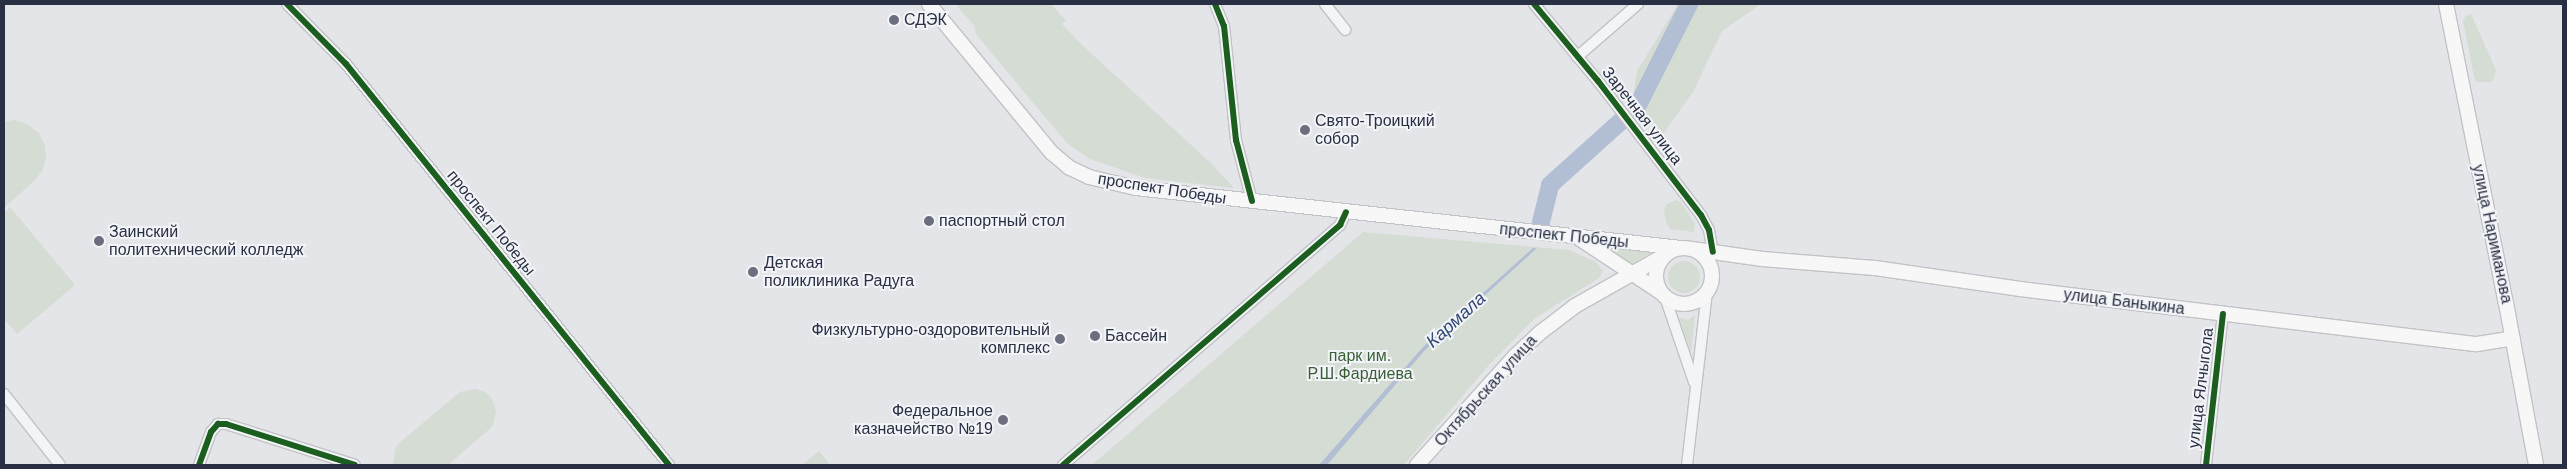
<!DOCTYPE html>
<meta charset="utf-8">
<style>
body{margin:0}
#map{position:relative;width:2567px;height:469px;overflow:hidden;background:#e4e5e8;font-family:Helvetica,sans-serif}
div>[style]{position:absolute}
.green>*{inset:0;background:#d4dcd4}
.round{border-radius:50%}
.water>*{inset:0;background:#b2bed4}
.river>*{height:18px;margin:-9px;padding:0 9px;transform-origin:9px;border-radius:9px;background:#b2bed4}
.roads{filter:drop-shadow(1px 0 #c2c3c6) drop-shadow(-1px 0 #c2c3c6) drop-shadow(0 1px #c2c3c6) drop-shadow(0 -1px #c2c3c6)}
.minor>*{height:10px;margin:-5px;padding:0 5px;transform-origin:5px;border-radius:5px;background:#f3f4f6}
.major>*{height:14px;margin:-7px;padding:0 7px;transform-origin:7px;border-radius:7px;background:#f7f7f7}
.major>.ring{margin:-7px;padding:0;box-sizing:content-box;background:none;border:14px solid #f7f7f7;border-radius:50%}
.cycleway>*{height:6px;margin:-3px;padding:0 3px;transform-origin:3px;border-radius:3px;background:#1b5e20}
.dots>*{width:14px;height:14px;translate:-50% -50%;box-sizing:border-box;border:2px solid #f2f4f8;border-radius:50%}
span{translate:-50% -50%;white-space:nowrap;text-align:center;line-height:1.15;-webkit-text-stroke:4px #f2f4f8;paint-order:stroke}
.poi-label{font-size:16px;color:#2a3043}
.left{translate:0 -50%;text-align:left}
.right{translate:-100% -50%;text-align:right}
.street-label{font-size:16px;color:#2a3043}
.park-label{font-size:16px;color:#3a5f37}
.water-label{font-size:18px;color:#334a77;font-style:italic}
.frame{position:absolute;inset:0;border:5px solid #2a3043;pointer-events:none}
</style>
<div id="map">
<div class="green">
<div style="clip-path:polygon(961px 4px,1051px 4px,1066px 21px,1062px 24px,1080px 43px,1212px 164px,1234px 188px,1145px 178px,1090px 159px,1068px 144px,1035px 105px,976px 34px,975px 27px,957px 6px)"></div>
<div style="clip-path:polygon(1678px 4px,1761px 4px,1722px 31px,1693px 92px,1663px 134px,1633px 99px,1637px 71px)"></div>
<div style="clip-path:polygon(2471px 14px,2496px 70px,2494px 78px,2491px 82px,2476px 82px,2473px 72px,2463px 21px,2466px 16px)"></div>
<div style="clip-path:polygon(15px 120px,27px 124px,39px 133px,45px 146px,46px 159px,42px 171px,34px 181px,4px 208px,4px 122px)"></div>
<div style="clip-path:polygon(1675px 200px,1681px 202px,1695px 224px,1694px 232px,1670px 229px,1666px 222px,1664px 211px,1666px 205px)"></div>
<div style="clip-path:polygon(10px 207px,75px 285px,17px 334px,4px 319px,4px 213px)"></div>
<div style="clip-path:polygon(1363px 232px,1569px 250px,1596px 262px,1603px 271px,1599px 278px,1534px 319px,1488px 366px,1404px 465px,1092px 465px)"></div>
<div style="clip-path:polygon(1608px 247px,1652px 252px,1631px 264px)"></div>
<div class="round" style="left:1668px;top:261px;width:32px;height:32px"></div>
<div style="clip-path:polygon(1695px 315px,1691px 353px,1679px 318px,1688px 320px)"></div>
<div style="clip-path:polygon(475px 389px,483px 391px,490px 396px,494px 404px,496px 412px,492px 427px,448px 465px,393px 465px,395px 450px,399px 443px,460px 392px)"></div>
<div style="clip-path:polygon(819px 451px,830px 465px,802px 465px)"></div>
</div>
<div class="water">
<div style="clip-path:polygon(1533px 248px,1537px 248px,1425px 350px,1327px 465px,1319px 465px,1423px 347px)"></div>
</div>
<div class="river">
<div style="left:1636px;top:109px;width:118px;rotate:-63.2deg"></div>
<div style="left:1541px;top:222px;width:38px;rotate:-76deg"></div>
<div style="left:1550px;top:185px;width:94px;rotate:-42deg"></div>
</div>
<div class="roads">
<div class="minor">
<div style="left:287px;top:4px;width:84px;rotate:45.5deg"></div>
<div style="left:346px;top:64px;width:515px;rotate:51.15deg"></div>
<div style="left:1215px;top:4px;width:24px;rotate:68deg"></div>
<div style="left:1224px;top:26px;width:115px;rotate:84deg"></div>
<div style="left:1236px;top:140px;width:63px;rotate:75.3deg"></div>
<div style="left:1325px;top:4px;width:33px;rotate:52deg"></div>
<div style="left:1534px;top:4px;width:100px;rotate:50.3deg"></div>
<div style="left:1598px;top:81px;width:169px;rotate:52.5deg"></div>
<div style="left:1701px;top:215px;width:17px;rotate:62deg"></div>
<div style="left:1709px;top:230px;width:22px;rotate:80deg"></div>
<div style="left:1577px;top:57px;width:81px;rotate:-41deg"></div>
<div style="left:1665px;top:297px;width:90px;rotate:71.2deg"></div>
<div style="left:4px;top:394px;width:90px;rotate:51.7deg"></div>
<div style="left:199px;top:465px;width:35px;rotate:-70deg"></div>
<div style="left:211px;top:432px;width:11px;rotate:-49deg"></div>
<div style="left:218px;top:424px;width:8px"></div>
<div style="left:226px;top:424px;width:135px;rotate:17.6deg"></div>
<div style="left:1063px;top:465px;width:367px;rotate:-40.9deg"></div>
<div style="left:1340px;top:225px;width:14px;rotate:-65deg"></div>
<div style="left:1687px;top:465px;width:173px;rotate:-83.4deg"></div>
<div style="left:2206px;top:465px;width:152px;rotate:-83.6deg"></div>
</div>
<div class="major">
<div style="left:929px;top:4px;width:193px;rotate:50.5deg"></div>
<div style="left:1052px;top:153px;width:23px;rotate:40deg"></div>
<div style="left:1070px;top:168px;width:21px;rotate:25deg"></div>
<div style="left:1089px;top:177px;width:48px;rotate:13.2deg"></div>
<div style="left:1136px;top:188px;width:548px;rotate:6.28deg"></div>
<div style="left:2446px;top:4px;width:305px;rotate:78.7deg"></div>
<div style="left:2506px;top:303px;width:165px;rotate:79.5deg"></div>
<div style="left:1580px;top:239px;width:96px;rotate:33.5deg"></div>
<div class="ring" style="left:1656px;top:248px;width:42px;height:42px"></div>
<div style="left:1692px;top:249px;width:71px;rotate:8.1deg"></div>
<div style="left:1762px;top:259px;width:113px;rotate:4.6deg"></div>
<div style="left:1875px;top:268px;width:147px;rotate:8.2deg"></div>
<div style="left:2020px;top:289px;width:460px;rotate:6.9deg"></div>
<div style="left:2477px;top:344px;width:36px;rotate:-9deg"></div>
<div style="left:1417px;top:465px;width:147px;rotate:-48deg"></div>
<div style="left:1515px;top:356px;width:35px;rotate:-43deg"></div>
<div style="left:1541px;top:332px;width:43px;rotate:-37.4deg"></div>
<div style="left:1575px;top:306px;width:103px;rotate:-29.5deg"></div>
</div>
</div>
<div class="cycleway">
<div style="left:287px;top:4px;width:84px;rotate:45.5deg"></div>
<div style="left:346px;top:64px;width:515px;rotate:51.15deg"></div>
<div style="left:1215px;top:4px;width:24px;rotate:68deg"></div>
<div style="left:1224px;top:26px;width:115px;rotate:84deg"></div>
<div style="left:1236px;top:140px;width:63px;rotate:75.3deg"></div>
<div style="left:1534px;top:4px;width:100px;rotate:50.3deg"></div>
<div style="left:1598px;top:81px;width:169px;rotate:52.5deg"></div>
<div style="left:1701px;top:215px;width:17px;rotate:62deg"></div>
<div style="left:1709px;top:230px;width:22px;rotate:80deg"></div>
<div style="left:199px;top:465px;width:35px;rotate:-70deg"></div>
<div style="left:211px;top:432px;width:11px;rotate:-49deg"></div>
<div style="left:218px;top:424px;width:8px"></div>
<div style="left:226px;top:424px;width:135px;rotate:17.6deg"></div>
<div style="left:1063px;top:465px;width:367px;rotate:-40.9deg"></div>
<div style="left:1340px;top:225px;width:14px;rotate:-65deg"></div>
<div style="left:2206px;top:465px;width:152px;rotate:-83.6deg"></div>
</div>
<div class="dots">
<div style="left:894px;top:20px;background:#6b6f7d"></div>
<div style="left:1305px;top:130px;background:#6b6f7d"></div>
<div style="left:929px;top:221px;background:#6b6f7d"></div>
<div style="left:99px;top:241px;background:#6b6f7d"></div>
<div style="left:753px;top:272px;background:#6b6f7d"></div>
<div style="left:1095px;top:336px;background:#6b6f7d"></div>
<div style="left:1060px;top:339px;background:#6b6f7d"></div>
<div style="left:1003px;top:420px;background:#6b6f7d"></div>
</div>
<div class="poi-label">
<span class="left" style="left:904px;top:20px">СДЭК</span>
<span class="left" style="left:1315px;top:130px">Свято-Троицкий<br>собор</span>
<span class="left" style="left:939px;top:221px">паспортный стол</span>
<span class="left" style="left:109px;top:241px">Заинский<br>политехнический колледж</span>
<span class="left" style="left:764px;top:272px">Детская<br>поликлиника Радуга</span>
<span class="right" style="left:1050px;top:339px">Физкультурно-оздоровительный<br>комплекс</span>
<span class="left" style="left:1105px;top:336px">Бассейн</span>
<span class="right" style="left:993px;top:420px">Федеральное<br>казначейство №19</span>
</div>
<div class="street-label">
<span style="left:1642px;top:116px;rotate:52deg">Заречная улица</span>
<span style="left:1162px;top:189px;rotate:9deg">проспект Победы</span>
<span style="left:491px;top:223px;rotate:51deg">проспект Победы</span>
<span style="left:2492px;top:234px;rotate:78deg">улица Нариманова</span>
<span style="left:1564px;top:236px;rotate:6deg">проспект Победы</span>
<span style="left:2124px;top:302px;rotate:7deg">улица Баныкина</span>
<span style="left:2201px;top:388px;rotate:-83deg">улица Ялчыгола</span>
<span style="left:1486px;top:391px;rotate:-48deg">Октябрьская улица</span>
</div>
<div class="park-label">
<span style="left:1360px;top:365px">парк им.<br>Р.Ш.Фардиева</span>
</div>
<div class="water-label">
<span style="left:1456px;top:320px;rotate:-42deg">Кармала</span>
</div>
<div class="frame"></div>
</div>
